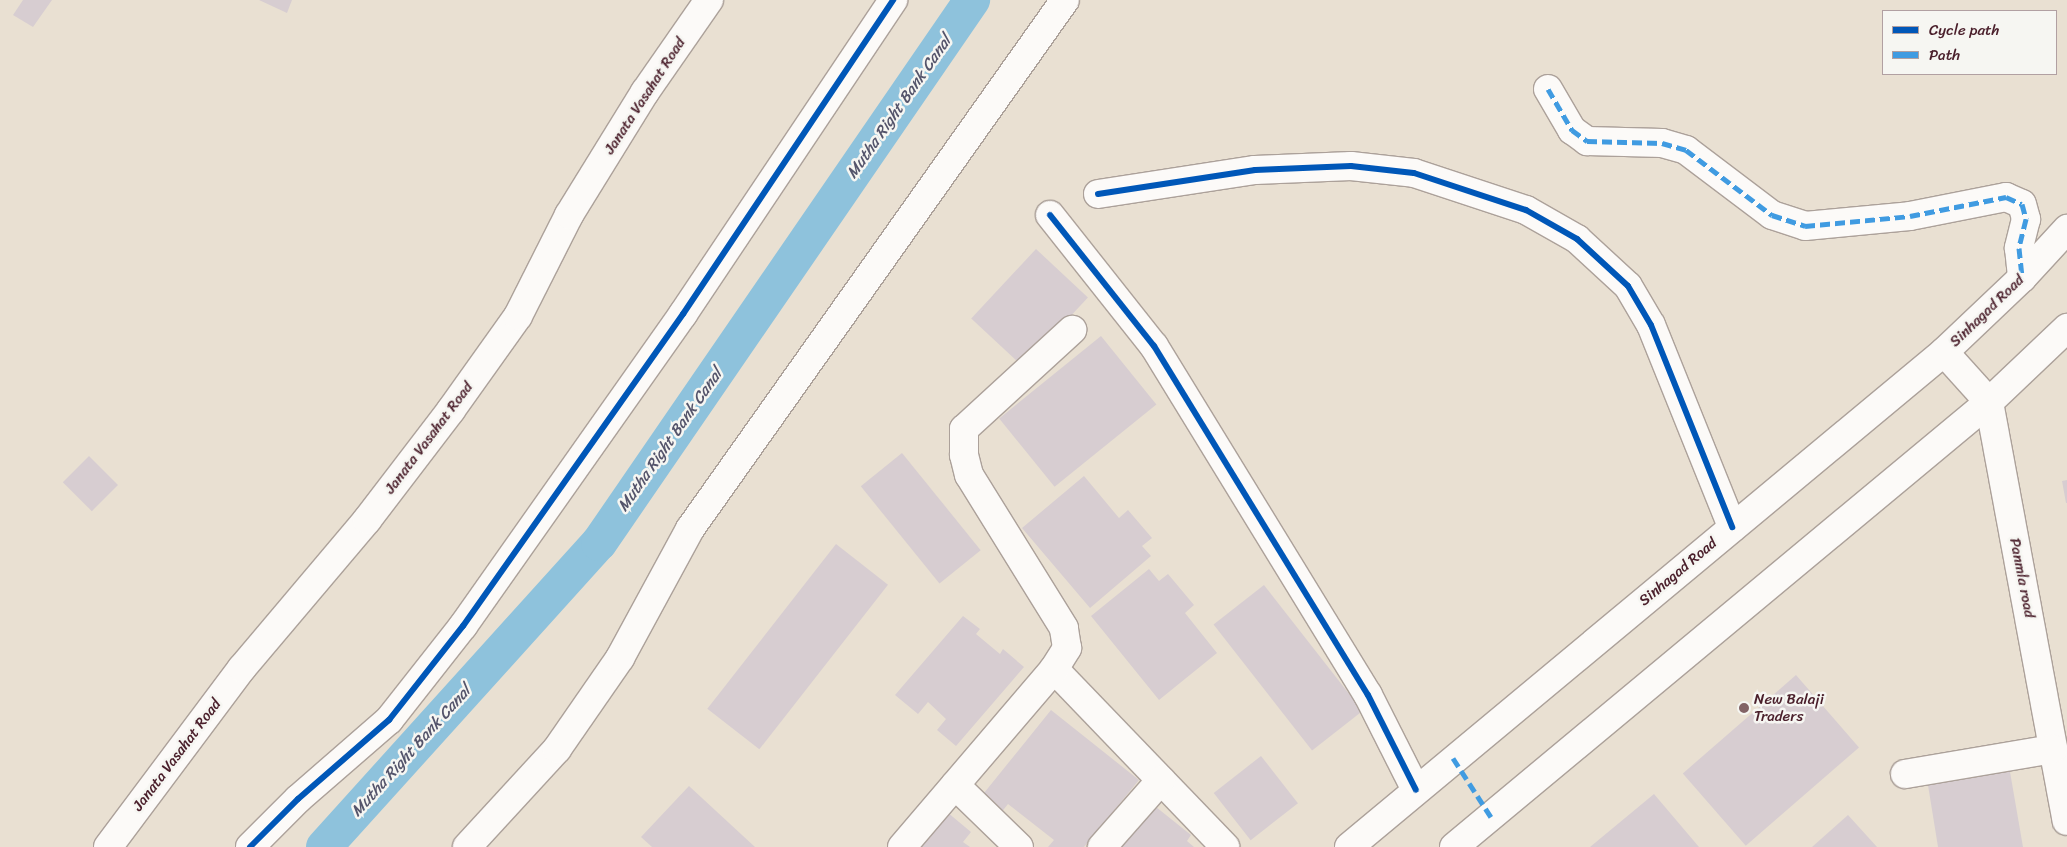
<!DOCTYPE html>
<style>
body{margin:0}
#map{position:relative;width:2067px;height:847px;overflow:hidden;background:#e9e0d2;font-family:Sriracha,sans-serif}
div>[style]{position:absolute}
.canal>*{height:36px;margin:-18px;padding:0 18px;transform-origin:18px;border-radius:18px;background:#8ec2dc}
.building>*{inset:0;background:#d7cdd1;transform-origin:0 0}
.roads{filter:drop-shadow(1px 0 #aca19a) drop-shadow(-1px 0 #aca19a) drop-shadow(0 1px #aca19a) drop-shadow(0 -1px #aca19a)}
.minor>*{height:28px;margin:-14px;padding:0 14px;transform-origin:14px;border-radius:14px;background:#fcfaf8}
.major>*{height:28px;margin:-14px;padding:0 14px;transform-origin:14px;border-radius:14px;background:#fcfaf8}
.quiet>*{height:5px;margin-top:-2.5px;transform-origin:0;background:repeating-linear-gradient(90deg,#409be1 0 10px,transparent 0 15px)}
.cycleway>*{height:6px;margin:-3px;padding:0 3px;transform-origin:3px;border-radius:3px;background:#0057b8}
.dots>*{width:14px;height:14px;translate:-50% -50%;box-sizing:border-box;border:2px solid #f6f6f2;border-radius:50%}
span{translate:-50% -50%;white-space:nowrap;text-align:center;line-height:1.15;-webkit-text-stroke:5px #f6f6f2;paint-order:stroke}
.street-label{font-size:15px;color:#4a1f2b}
.poi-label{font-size:15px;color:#4a1f2b}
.left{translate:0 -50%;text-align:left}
.water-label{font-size:16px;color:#54546b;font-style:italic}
.legend{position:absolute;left:1882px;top:10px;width:175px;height:65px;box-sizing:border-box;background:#f6f6f2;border:1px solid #b1a0a2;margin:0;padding:6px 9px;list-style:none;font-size:15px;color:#4a1f2b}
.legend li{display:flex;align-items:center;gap:10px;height:25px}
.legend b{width:25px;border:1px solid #b1a0a2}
</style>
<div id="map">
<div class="canal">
<div style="left:324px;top:847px;width:410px;rotate:-47.9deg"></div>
<div style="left:599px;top:543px;width:659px;rotate:-55.51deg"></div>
</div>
<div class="building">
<div style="clip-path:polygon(23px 0,52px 0,33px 27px,13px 15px)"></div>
<div style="clip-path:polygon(259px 0,292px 0,287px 13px)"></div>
<div style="left:1036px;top:249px;width:71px;height:95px;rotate:43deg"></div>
<div style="left:1101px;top:336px;width:88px;height:131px;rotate:51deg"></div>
<div style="left:902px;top:453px;width:125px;height:53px;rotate:51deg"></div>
<div style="left:89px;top:456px;width:41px;height:37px;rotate:45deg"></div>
<div style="clip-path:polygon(1084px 476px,1119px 518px,1128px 510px,1152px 538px,1142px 546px,1151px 556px,1090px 608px,1022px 528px)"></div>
<div style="clip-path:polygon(2067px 480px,2067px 503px,2066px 503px,2062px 481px)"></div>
<div style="left:836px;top:544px;width:66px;height:209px;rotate:38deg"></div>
<div style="clip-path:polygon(1149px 569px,1159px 581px,1168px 574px,1194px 605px,1185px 613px,1217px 653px,1159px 700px,1091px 616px)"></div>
<div style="left:1264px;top:585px;width:160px;height:64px;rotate:52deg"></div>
<div style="clip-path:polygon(963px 616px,980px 629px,976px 634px,1000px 654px,1003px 649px,1024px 667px,956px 746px,937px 730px,946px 719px,928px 702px,918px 714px,895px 695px)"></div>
<div style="left:1796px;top:675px;width:96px;height:150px;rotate:49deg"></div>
<div style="clip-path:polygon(1051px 710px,1139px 780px,1084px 847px,1048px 847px,1054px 840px,1008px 804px,1000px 814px,980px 798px)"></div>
<div style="left:1261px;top:756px;width:60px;height:60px;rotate:52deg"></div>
<div style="clip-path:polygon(2009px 766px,2023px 847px,1938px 847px,1927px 779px)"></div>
<div style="clip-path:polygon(689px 786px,755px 847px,652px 847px,641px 837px)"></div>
<div style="clip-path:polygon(1654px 794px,1699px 847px,1590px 847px)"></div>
<div style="clip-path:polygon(1151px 803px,1191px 835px,1187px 841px,1194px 847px,1115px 847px)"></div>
<div style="clip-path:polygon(947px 812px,971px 832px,963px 842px,970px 847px,920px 847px)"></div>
<div style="clip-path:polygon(1848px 815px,1877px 847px,1812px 847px)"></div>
</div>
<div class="roads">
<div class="minor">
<div style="left:1548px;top:89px;width:48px;rotate:59.7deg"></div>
<div style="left:1572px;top:130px;width:19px;rotate:36deg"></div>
<div style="left:1587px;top:141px;width:75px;rotate:1.5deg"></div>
<div style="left:1662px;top:143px;width:25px;rotate:16deg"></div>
<div style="left:1686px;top:150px;width:108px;rotate:37.1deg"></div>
<div style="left:1772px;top:215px;width:35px;rotate:18deg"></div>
<div style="left:1805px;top:226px;width:105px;rotate:-5.4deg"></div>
<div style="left:1910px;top:216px;width:98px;rotate:-11.2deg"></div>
<div style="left:2006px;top:197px;width:17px;rotate:24deg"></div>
<div style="left:2022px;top:204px;width:16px;rotate:75deg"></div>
<div style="left:2026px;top:219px;width:30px;rotate:104deg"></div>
<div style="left:2019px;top:248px;width:30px;rotate:84deg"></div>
<div style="left:1098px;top:194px;width:159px;rotate:-8.7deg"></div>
<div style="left:1255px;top:170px;width:96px;rotate:-2.4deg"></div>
<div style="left:1351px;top:166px;width:63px;rotate:6.3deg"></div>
<div style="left:1414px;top:173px;width:118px;rotate:18.3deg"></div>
<div style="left:1526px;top:210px;width:59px;rotate:29.6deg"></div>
<div style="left:1577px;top:239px;width:69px;rotate:42.7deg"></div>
<div style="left:1628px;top:286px;width:45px;rotate:59.5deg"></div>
<div style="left:1651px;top:325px;width:218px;rotate:68.1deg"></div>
<div style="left:1050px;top:215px;width:167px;rotate:51.6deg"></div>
<div style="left:1154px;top:346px;width:409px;rotate:58.5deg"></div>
<div style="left:1368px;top:695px;width:106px;rotate:63.2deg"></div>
<div style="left:1944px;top:352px;width:67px;rotate:48deg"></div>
<div style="left:1989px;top:402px;width:426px;rotate:79.5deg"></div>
<div style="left:1054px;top:669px;width:247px;rotate:46.1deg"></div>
<div style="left:1905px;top:774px;width:150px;rotate:-9.6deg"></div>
<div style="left:955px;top:785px;width:89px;rotate:44.1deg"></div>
<div style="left:108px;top:847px;width:224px;rotate:-53.2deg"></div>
<div style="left:242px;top:668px;width:194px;rotate:-49.8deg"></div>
<div style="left:367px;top:520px;width:138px;rotate:-52.6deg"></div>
<div style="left:451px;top:410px;width:115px;rotate:-54.5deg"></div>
<div style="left:518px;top:316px;width:113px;rotate:-63.2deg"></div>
<div style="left:569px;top:215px;width:145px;rotate:-58.3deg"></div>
<div style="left:645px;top:92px;width:112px;rotate:-55.2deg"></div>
<div style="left:250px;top:847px;width:68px;rotate:-45deg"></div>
<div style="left:298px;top:799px;width:121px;rotate:-41deg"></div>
<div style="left:389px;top:720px;width:120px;rotate:-51.8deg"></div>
<div style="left:463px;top:626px;width:382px;rotate:-54.8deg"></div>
<div style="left:683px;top:314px;width:378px;rotate:-56.2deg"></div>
<div style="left:467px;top:847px;width:133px;rotate:-47.4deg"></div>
<div style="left:557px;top:749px;width:111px;rotate:-55.3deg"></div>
<div style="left:620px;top:658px;width:147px;rotate:-61.5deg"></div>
<div style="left:690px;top:529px;width:648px;rotate:-54.67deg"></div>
<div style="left:902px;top:847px;width:234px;rotate:-49.5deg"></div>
<div style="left:1054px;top:669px;width:25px;rotate:-58deg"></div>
<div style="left:1067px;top:648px;width:20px;rotate:-99deg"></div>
<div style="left:1064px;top:628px;width:180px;rotate:-121.8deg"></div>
<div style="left:969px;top:475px;width:21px;rotate:-104deg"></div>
<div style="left:964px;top:455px;width:26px;rotate:-90deg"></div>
<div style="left:964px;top:429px;width:147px;rotate:-42.5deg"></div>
<div style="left:1102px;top:847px;width:89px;rotate:-48.6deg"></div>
</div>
<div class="major">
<div style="left:1349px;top:847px;width:774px;rotate:-39.76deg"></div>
<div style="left:1944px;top:352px;width:108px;rotate:-43.5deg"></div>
<div style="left:2022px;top:278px;width:67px;rotate:-47.4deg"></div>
<div style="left:1454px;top:847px;width:696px;rotate:-39.75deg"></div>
<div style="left:1989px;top:402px;width:108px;rotate:-43.5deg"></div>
</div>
</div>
<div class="quiet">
<div style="left:1548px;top:89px;width:48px;rotate:59.7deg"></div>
<div style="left:1572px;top:130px;width:19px;rotate:36deg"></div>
<div style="left:1587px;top:141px;width:75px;rotate:1.5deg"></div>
<div style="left:1662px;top:143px;width:25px;rotate:16deg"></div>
<div style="left:1686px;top:150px;width:108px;rotate:37.1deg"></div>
<div style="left:1772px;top:215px;width:35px;rotate:18deg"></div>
<div style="left:1805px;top:226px;width:105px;rotate:-5.4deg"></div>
<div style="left:1910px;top:216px;width:98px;rotate:-11.2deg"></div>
<div style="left:2006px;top:197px;width:17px;rotate:24deg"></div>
<div style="left:2022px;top:204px;width:16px;rotate:75deg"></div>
<div style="left:2026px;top:219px;width:30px;rotate:104deg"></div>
<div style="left:2019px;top:248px;width:30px;rotate:84deg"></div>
<div style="left:1453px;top:758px;width:70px;rotate:57.2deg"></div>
</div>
<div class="cycleway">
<div style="left:1098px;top:194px;width:159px;rotate:-8.7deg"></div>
<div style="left:1255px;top:170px;width:96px;rotate:-2.4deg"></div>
<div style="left:1351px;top:166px;width:63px;rotate:6.3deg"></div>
<div style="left:1414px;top:173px;width:118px;rotate:18.3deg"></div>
<div style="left:1526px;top:210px;width:59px;rotate:29.6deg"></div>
<div style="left:1577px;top:239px;width:69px;rotate:42.7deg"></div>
<div style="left:1628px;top:286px;width:45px;rotate:59.5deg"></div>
<div style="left:1651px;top:325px;width:218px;rotate:68.1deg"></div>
<div style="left:1050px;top:215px;width:167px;rotate:51.6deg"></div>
<div style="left:1154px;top:346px;width:409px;rotate:58.5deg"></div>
<div style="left:1368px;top:695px;width:106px;rotate:63.2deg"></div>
<div style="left:250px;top:847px;width:68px;rotate:-45deg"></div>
<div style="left:298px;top:799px;width:121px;rotate:-41deg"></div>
<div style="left:389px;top:720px;width:120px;rotate:-51.8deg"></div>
<div style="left:463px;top:626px;width:382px;rotate:-54.8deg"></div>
<div style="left:683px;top:314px;width:378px;rotate:-56.2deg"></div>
</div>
<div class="dots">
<div style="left:1744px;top:708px;background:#826365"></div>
</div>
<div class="street-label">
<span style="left:645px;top:96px;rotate:-57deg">Janata Vasahat Road</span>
<span style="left:1987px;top:311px;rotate:-44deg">Sinhagad Road</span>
<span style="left:429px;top:438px;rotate:-53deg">Janata Vasahat Road</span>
<span style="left:1678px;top:572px;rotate:-40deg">Sinhagad Road</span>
<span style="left:2022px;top:578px;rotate:79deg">Panmla road</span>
<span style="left:177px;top:755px;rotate:-53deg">Janata Vasahat Road</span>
</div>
<div class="poi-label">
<span class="left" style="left:1754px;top:708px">New Balaji<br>Traders</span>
</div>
<div class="water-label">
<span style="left:899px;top:107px;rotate:-55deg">Mutha Right Bank Canal</span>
<span style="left:670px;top:440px;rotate:-55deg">Mutha Right Bank Canal</span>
<span style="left:411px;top:751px;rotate:-48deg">Mutha Right Bank Canal</span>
</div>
<ul class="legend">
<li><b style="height:6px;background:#0057b8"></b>Cycle path</li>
<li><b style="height:6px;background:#409be1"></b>Path</li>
</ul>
</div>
